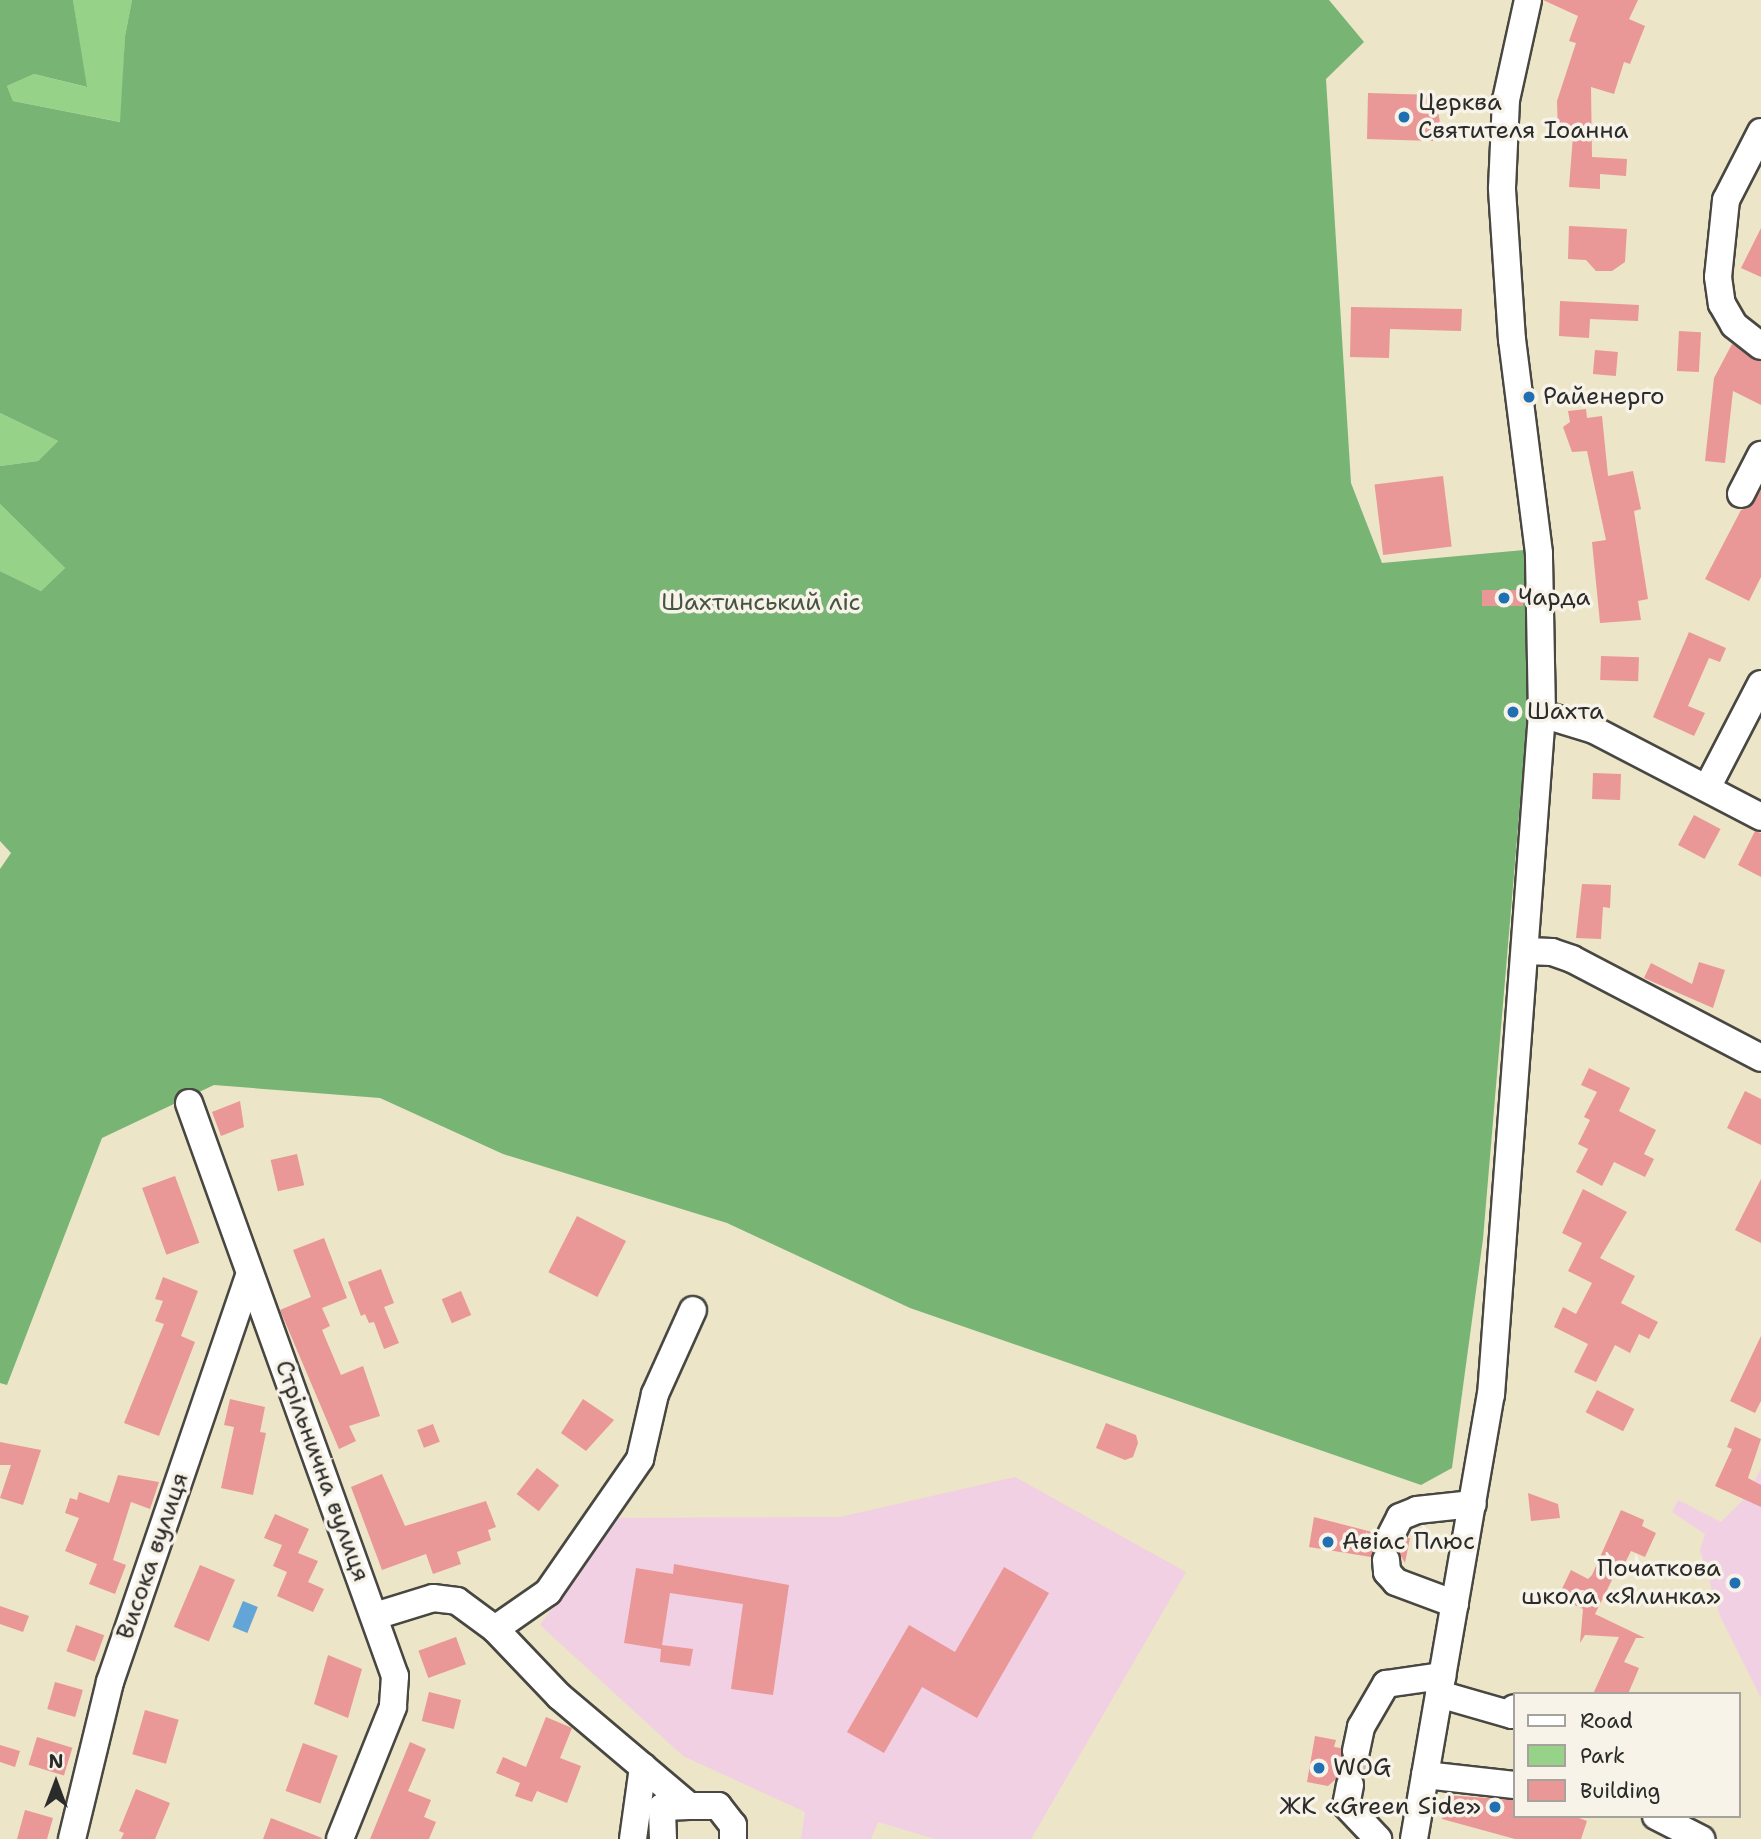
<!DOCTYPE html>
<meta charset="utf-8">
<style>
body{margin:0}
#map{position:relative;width:1761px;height:1839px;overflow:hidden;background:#ece5c7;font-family:"Shantell Sans",sans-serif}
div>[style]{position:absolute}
.built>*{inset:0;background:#f1d0e3}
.green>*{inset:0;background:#96d389}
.forest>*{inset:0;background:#78b575}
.water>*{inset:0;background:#62a5d6;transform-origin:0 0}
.building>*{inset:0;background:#ea9797;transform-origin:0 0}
.minor-tunnel>*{height:26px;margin-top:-13px;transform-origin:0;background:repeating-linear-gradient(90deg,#c5c0a8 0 26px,transparent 0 39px)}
.roads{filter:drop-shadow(2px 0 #484742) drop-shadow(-2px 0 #484742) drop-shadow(0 2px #484742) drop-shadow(0 -2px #484742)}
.minor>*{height:26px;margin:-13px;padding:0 13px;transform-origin:13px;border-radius:13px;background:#fff}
.dots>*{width:19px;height:19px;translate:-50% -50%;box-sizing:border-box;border:4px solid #f7f3e8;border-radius:50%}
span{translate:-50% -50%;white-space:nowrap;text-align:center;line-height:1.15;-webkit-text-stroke:7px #f7f3e8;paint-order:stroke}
.poi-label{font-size:24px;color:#2b2b2b}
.left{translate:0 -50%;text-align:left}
.right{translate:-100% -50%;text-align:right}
.park-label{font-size:24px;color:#465542}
.street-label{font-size:24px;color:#2b2b2b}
.legend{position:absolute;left:1513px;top:1692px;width:228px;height:126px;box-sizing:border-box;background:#f7f3e8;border:2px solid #a5a39c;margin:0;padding:9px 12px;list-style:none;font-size:21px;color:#2b2b2b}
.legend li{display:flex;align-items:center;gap:14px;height:35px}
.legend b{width:35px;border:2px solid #a5a39c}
.north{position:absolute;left:21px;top:1748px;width:70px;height:70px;-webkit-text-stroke:5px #f7f3e8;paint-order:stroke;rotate:0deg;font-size:19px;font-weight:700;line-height:28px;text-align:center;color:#2b2b2b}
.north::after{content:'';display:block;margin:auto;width:24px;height:32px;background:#2b2b2b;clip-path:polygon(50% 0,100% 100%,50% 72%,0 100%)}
</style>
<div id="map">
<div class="built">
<div style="clip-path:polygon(1761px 1468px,1761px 1698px,1720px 1616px,1700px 1550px,1705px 1534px,1672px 1512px,1678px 1500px,1721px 1522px,1747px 1496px)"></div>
<div style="clip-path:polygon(1015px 1477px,1186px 1572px,1031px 1839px,935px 1839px,878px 1822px,871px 1839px,801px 1839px,805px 1812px,683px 1756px,540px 1625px,616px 1518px,840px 1517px)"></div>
</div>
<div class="green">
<div style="clip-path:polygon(73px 0,132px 0,125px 36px,121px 122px,13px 101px,7px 86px,34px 74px,86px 87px)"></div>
<div style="clip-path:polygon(0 413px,58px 441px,38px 461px,0 466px)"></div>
<div style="clip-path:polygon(0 504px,65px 568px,41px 591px,0 571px)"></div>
</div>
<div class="forest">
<div style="clip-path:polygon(0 0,73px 0,87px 87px,34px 74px,7px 86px,13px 101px,120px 122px,125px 36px,132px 0,1329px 0,1364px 42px,1326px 79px,1351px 483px,1382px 563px,1524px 550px,1529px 698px,1483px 1239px,1452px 1468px,1421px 1485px,910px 1308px,727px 1223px,503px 1154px,380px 1098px,214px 1085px,102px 1138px,7px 1385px,0 1383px,0 869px,11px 853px,0 841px,0 571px,41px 591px,65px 568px,0 504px,0 466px,38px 461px,58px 441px,0 413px)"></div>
</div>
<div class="water">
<div style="left:243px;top:1601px;width:16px;height:28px;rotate:22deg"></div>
</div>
<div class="building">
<div style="clip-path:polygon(1543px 0,1638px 0,1629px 19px,1645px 26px,1630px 64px,1624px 62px,1614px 94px,1591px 87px,1592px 157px,1627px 159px,1626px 176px,1600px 174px,1600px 189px,1569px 187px,1573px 136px,1558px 136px,1557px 101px,1576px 43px,1569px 41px,1578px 16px)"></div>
<div style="clip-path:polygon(1368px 93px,1435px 95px,1440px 122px,1434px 128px,1433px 141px,1367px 139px)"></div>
<div style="clip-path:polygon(1569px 226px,1627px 229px,1625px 262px,1612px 271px,1596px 271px,1586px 260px,1568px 259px)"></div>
<div style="clip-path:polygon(1761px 228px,1761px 277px,1741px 268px)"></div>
<div style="clip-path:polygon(1560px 301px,1639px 305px,1638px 321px,1590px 319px,1589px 338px,1559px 336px)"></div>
<div style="clip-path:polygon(1351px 307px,1462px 309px,1461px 331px,1390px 329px,1389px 358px,1350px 357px)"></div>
<div style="left:1679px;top:331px;width:22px;height:40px;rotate:3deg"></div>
<div style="clip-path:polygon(1732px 344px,1761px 361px,1761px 405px,1733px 391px,1725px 463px,1705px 461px,1714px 378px)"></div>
<div style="left:1595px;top:350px;width:23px;height:24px;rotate:5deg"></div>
<div style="clip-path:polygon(1586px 409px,1587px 418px,1602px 416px,1608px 476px,1633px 471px,1641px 509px,1634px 511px,1648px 599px,1638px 601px,1641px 620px,1600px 623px,1592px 542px,1606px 540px,1587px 451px,1572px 452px,1563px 427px,1570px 422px,1568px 411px)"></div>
<div style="left:1443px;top:476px;width:71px;height:69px;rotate:83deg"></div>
<div style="clip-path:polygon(1761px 490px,1761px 577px,1749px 601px,1705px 579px,1741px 510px,1750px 507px)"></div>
<div style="left:1523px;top:590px;width:16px;height:41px;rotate:90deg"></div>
<div style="clip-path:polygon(1689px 632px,1726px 648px,1720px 662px,1709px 658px,1688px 706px,1705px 713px,1694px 736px,1653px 717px)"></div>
<div style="left:1601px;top:656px;width:38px;height:24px;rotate:2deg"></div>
<div style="left:1593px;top:773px;width:28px;height:26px;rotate:2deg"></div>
<div style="left:1694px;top:815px;width:30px;height:34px;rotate:28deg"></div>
<div style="clip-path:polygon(1755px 831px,1761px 833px,1761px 877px,1738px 865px)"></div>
<div style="clip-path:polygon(1582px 884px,1611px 885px,1610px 908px,1603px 907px,1601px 939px,1576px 938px)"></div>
<div style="clip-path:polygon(1699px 962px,1725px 970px,1713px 1008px,1644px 978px,1651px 963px,1692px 984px)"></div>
<div style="clip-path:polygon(1589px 1068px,1630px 1088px,1619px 1111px,1656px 1130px,1644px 1154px,1654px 1159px,1645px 1177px,1614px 1162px,1602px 1186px,1576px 1172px,1588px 1149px,1578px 1144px,1590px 1120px,1584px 1117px,1597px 1092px,1581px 1085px)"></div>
<div style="clip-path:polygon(1745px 1091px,1761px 1099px,1761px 1145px,1727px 1128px)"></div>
<div style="clip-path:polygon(240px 1101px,244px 1127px,221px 1136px,212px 1112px)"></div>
<div style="left:297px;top:1154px;width:32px;height:27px;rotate:77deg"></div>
<div style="left:175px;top:1176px;width:71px;height:35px;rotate:70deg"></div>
<div style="clip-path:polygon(1761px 1179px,1761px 1243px,1735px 1230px)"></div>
<div style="clip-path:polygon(1583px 1189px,1627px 1212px,1600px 1258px,1635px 1276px,1621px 1303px,1658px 1322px,1649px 1339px,1639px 1334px,1630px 1353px,1615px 1345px,1596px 1382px,1574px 1372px,1588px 1344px,1554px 1327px,1563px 1307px,1576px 1314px,1592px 1283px,1568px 1271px,1582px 1243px,1562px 1233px)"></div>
<div style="left:577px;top:1216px;width:55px;height:63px;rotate:27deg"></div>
<div style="clip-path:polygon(324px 1238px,347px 1298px,322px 1308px,330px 1326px,322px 1330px,341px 1375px,363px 1366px,380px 1416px,349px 1426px,356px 1441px,339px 1449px,280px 1310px,311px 1297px,293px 1250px)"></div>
<div style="clip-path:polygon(381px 1269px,394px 1303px,384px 1307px,399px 1343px,384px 1349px,374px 1322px,369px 1323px,365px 1314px,361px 1316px,348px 1282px)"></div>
<div style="clip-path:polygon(163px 1277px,198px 1291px,181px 1336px,195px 1342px,159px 1436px,124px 1423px,164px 1324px,155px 1321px,163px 1301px,155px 1299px)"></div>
<div style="left:461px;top:1291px;width:26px;height:21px;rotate:67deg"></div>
<div style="clip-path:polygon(1761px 1336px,1761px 1401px,1755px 1413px,1730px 1401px)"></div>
<div style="left:1597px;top:1390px;width:42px;height:25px;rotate:27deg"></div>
<div style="clip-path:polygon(230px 1399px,265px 1407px,260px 1432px,266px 1433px,253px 1495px,221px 1488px,234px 1427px,224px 1425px)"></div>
<div style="clip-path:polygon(583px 1399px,614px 1420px,586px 1451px,561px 1433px)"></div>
<div style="clip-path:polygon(1106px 1423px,1136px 1435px,1138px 1443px,1133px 1457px,1125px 1460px,1096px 1448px)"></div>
<div style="left:433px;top:1424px;width:19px;height:17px;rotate:69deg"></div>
<div style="clip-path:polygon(1735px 1427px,1761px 1439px,1748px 1478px,1761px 1485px,1761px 1507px,1715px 1486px,1732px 1449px,1727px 1447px)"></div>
<div style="clip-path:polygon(0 1442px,41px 1450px,23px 1505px,0 1498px,11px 1465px,0 1465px)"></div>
<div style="left:537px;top:1468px;width:28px;height:33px;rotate:38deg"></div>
<div style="clip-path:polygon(382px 1474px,405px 1526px,486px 1501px,496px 1527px,488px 1530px,491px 1540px,457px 1552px,461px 1564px,433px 1574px,426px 1554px,382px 1570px,351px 1487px)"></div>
<div style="clip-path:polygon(118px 1475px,159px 1482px,150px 1509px,131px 1502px,113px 1560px,126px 1565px,115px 1594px,89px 1584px,97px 1564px,65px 1551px,79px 1518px,65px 1513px,70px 1498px,77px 1500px,79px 1492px,109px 1503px)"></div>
<div style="clip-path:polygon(1528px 1493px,1558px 1504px,1560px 1518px,1531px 1521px)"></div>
<div style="clip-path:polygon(1621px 1510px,1644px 1520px,1642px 1526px,1656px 1533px,1645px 1557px,1631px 1551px,1624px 1565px,1620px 1564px,1595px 1614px,1645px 1638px,1636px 1638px,1624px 1662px,1639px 1668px,1628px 1694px,1593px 1694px,1619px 1637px,1585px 1635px,1580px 1643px,1583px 1609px,1558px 1597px,1571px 1570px,1588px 1579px,1592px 1575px)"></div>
<div style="clip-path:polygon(275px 1514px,309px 1529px,298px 1553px,318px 1561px,308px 1582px,324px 1589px,313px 1612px,277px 1596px,287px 1572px,273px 1566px,282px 1545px,264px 1538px)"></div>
<div style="clip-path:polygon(1314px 1517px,1376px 1533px,1380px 1546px,1371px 1557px,1309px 1547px)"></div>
<div style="clip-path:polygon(1407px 1538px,1410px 1538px,1405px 1563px,1397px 1549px)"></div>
<div style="clip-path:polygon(674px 1564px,789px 1585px,773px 1695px,731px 1689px,743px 1604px,670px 1593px,662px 1645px,693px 1649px,690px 1666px,660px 1662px,661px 1649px,624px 1643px,636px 1568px,673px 1574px)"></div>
<div style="left:200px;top:1565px;width:38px;height:67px;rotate:23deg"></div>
<div style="clip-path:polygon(1004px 1567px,1049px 1593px,977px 1718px,922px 1687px,884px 1753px,847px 1732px,909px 1625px,955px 1652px)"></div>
<div style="clip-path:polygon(0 1606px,29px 1616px,23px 1632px,0 1624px)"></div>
<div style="left:76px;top:1625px;width:30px;height:28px;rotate:20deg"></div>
<div style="left:456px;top:1637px;width:29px;height:40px;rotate:70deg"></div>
<div style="clip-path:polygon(328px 1655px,362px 1669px,348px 1718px,314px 1704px)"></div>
<div style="left:55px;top:1682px;width:29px;height:28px;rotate:16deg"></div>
<div style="left:429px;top:1692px;width:33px;height:30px;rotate:14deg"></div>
<div style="left:145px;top:1710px;width:35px;height:46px;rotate:16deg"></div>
<div style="clip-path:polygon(546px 1717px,572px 1728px,560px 1758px,581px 1766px,567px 1803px,537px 1791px,532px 1802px,515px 1796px,520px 1783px,496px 1773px,503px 1757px,526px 1767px)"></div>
<div style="clip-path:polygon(1315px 1736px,1336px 1740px,1334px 1747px,1341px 1748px,1345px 1762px,1363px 1765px,1361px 1774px,1346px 1770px,1328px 1786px,1307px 1782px)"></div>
<div style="left:37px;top:1737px;width:37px;height:29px;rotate:17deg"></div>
<div style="clip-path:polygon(410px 1742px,426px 1749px,408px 1791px,431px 1800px,424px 1817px,436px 1822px,429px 1839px,370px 1839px)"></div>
<div style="left:303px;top:1743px;width:37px;height:51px;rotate:20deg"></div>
<div style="clip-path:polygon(0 1745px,20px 1751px,15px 1767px,0 1762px)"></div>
<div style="clip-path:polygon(136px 1789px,170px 1803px,155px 1839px,121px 1839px,124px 1833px,119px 1831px)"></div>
<div style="clip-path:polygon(1446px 1795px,1514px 1800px,1514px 1816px,1574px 1816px,1587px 1821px,1581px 1839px,1515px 1839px,1442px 1819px)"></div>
<div style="clip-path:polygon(25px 1810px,53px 1818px,47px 1839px,17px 1839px)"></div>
<div style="clip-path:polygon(271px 1818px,322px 1838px,321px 1839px,263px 1839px)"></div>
</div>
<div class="minor-tunnel">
<div style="left:1350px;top:1785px;width:35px;rotate:-80deg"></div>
</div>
<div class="roads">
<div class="minor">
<div style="left:1761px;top:132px;width:76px;rotate:117.2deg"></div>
<div style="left:1726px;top:200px;width:77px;rotate:95.9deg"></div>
<div style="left:1718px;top:277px;width:27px;rotate:82deg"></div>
<div style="left:1722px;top:304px;width:24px;rotate:60deg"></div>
<div style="left:1734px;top:325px;width:34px;rotate:38deg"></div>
<div style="left:1741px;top:494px;width:44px;rotate:-62.9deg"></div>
<div style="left:1542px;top:714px;width:54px;rotate:17.1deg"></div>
<div style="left:1594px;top:730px;width:188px;rotate:27.5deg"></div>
<div style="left:1707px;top:788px;width:117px;rotate:-62.6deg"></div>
<div style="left:1525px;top:951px;width:27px;rotate:2deg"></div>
<div style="left:1552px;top:952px;width:21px;rotate:19deg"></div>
<div style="left:1572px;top:959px;width:213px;rotate:27.6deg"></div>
<div style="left:189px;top:1103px;width:609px;rotate:70.23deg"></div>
<div style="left:395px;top:1676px;width:31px;rotate:94deg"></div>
<div style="left:393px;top:1707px;width:142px;rotate:111.9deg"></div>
<div style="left:1391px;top:1535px;width:20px;rotate:-63deg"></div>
<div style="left:1400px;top:1517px;width:18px;rotate:-22deg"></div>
<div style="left:1417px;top:1510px;width:56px;rotate:-6.1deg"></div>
<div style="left:1386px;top:1560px;width:12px;rotate:85deg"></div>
<div style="left:1387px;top:1572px;width:13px;rotate:48deg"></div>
<div style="left:1396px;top:1582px;width:63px;rotate:20.4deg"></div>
<div style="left:375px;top:1616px;width:61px;rotate:-17.2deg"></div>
<div style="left:433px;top:1598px;width:24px;rotate:7deg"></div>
<div style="left:457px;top:1601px;width:47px;rotate:36.4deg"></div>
<div style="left:495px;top:1629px;width:65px;rotate:-34.9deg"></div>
<div style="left:548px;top:1592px;width:162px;rotate:-55.3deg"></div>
<div style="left:640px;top:1459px;width:67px;rotate:-77deg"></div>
<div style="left:655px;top:1394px;width:92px;rotate:-65.7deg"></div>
<div style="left:495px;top:1629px;width:93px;rotate:46.3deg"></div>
<div style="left:559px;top:1696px;width:170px;rotate:40.2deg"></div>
<div style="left:689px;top:1806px;width:29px"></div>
<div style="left:718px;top:1806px;width:24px;rotate:52deg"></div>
<div style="left:733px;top:1825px;width:14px;rotate:90deg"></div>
<div style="left:1439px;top:1694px;width:76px;rotate:16deg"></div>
<div style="left:1512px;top:1715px;width:7px;rotate:-74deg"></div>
<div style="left:1356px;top:1751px;width:25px;rotate:-78deg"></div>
<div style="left:1361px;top:1727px;width:50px;rotate:-59.8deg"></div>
<div style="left:1386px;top:1684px;width:57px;rotate:-8.1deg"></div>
<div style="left:1425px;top:1775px;width:90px;rotate:6.4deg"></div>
<div style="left:1350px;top:1785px;width:20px;rotate:101deg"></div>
<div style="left:1346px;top:1805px;width:47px;rotate:46.7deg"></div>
<div style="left:1656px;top:1816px;width:51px;rotate:27.1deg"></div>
<div style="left:72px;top:1839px;width:162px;rotate:-76.4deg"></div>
<div style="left:110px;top:1682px;width:428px;rotate:-71.1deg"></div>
<div style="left:633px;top:1839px;width:73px;rotate:-82.1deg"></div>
<div style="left:663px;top:1839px;width:32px;rotate:-92deg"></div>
<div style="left:662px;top:1807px;width:27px;rotate:-2deg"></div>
<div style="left:1414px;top:1839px;width:451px;rotate:-80.2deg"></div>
<div style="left:1491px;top:1395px;width:683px;rotate:-85.72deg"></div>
<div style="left:1542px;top:714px;width:161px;rotate:-91.1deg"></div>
<div style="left:1539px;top:553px;width:215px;rotate:-97.2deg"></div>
<div style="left:1512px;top:340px;width:152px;rotate:-93.8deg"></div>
<div style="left:1502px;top:188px;width:88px;rotate:-87.4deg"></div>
<div style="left:1506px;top:100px;width:102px;rotate:-77.6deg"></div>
</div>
</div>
<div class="dots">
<div style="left:1404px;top:117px;background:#1f6fb2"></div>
<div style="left:1529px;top:397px;background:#1f6fb2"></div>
<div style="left:1504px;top:598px;background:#1f6fb2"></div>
<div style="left:1513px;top:712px;background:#1f6fb2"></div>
<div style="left:1328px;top:1542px;background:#1f6fb2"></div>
<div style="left:1735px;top:1583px;background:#1f6fb2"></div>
<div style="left:1319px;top:1768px;background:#1f6fb2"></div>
<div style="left:1495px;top:1807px;background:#1f6fb2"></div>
</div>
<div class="poi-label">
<span class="left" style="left:1418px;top:117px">Церква<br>Святителя Іоанна</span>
<span class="left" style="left:1543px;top:397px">Райенерго</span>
<span class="left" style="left:1518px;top:598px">Чарда</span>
<span class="left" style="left:1527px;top:712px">Шахта</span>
<span class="left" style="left:1342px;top:1542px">Авіас Плюс</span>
<span class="right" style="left:1721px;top:1583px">Початкова<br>школа «Ялинка»</span>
<span class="left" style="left:1333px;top:1768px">WOG</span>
<span class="right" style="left:1481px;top:1807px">ЖК «Green Side»</span>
</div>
<div class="park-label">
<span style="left:761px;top:603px">Шахтинський ліс</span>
</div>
<div class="street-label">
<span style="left:322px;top:1471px;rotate:70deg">Стрільнична вулиця</span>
<span style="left:153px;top:1556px;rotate:-71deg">Висока вулиця</span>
</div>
<ul class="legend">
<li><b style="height:9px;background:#fff"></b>Road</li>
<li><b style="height:19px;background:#96d389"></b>Park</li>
<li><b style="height:19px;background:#ea9797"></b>Building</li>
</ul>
<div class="north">N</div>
</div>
